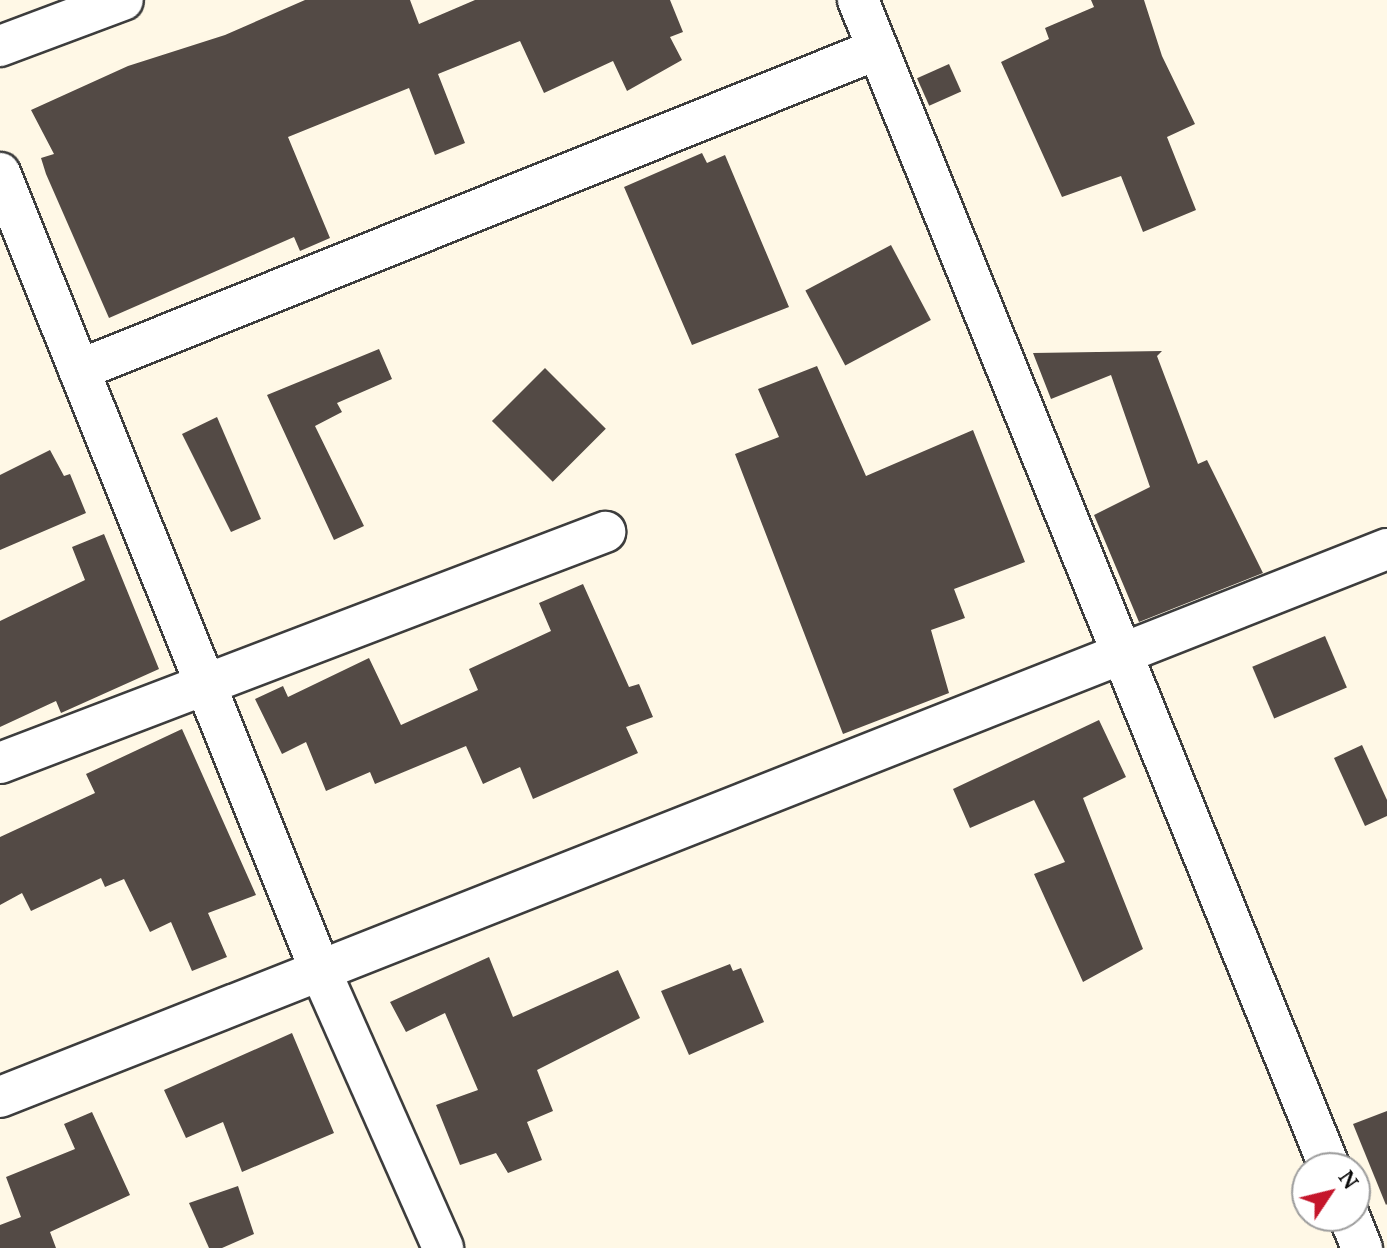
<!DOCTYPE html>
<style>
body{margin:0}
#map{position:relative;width:1387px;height:1248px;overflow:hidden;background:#fff8e6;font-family:"PT Serif",serif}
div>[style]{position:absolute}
.building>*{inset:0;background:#534a45;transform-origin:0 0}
.roads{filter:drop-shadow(2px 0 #3d3d3d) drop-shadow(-2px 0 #3d3d3d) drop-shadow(0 2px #3d3d3d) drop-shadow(0 -2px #3d3d3d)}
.minor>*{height:40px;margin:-20px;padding:0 20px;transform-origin:20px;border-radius:20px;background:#fff}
span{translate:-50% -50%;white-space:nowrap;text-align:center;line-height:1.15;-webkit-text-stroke:8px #fff;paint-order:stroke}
.north{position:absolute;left:1291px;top:1152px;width:80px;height:80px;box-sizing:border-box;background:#fff;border:2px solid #9d9d9d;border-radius:50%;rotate:55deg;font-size:22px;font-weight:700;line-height:32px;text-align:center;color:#0a0a0a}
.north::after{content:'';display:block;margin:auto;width:28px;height:36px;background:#c5162b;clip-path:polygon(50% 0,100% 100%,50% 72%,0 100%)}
</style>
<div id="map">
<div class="building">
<div style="clip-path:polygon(305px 0,410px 0,419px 24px,475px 0,670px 0,683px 32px,670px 37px,682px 60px,627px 91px,613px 61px,544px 93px,520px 41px,438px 74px,465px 143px,435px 155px,409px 88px,288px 137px,330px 238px,300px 251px,294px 237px,109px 318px,46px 174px,41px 158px,54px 154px,31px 110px,128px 66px,225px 35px)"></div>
<div style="clip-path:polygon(1091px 0,1144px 0,1162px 56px,1195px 124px,1167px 137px,1196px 210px,1143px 232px,1121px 176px,1062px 197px,1001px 62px,1049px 39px,1045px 28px,1094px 7px)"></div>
<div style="left:949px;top:64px;width:30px;height:35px;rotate:66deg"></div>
<div style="clip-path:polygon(702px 153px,707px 163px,725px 155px,789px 307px,692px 345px,624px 187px)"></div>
<div style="left:891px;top:245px;width:85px;height:97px;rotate:62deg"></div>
<div style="clip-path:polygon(379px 349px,392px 379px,337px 403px,342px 412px,315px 426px,364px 526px,334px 540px,267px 395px)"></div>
<div style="clip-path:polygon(1162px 351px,1157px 356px,1198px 464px,1207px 460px,1263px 573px,1139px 622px,1094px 515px,1150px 487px,1111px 375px,1051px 399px,1033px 353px)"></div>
<div style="clip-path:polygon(817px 366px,866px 476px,973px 430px,1025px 562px,954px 589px,965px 618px,931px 630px,949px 693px,843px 734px,735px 454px,779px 437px,758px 389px)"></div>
<div style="left:545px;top:368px;width:86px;height:75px;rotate:45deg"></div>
<div style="clip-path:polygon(217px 417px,261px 519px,231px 532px,182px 434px)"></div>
<div style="clip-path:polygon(50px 450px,64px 476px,70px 474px,86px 513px,0 550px,0 475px)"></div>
<div style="clip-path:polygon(104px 534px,159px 669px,61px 713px,56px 701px,0 727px,0 621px,85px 580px,72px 547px)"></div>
<div style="clip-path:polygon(583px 584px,629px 687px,639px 684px,653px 717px,626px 727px,638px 753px,533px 799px,520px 767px,483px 784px,466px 746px,375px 784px,370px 772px,326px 791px,306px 742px,282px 754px,255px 699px,283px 686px,288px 697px,369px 658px,401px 725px,478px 690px,469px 669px,551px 631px,539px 603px)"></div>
<div style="left:1325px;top:636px;width:56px;height:79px;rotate:67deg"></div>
<div style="clip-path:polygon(1099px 720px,1126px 777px,1083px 798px,1143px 949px,1083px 982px,1034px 874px,1065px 862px,1034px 800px,970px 828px,953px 789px)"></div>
<div style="clip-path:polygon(182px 729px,256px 895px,208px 913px,227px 957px,192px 971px,171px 922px,150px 932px,124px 879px,105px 887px,101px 878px,31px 911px,22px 893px,0 905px,0 837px,95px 793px,86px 774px)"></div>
<div style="clip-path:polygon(1362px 745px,1387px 800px,1387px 816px,1365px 826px,1334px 758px)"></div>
<div style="clip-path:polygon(489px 957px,513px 1017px,618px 970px,640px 1018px,537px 1070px,553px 1111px,527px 1122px,542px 1160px,508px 1173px,496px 1153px,460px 1165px,436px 1105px,478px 1090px,445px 1013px,406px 1032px,390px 1002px)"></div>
<div style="clip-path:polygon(730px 964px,733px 971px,741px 968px,764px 1022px,689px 1055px,661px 991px)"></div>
<div style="clip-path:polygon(292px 1033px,334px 1133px,242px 1172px,223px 1122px,186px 1138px,164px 1090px)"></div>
<div style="clip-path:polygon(1387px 1111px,1387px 1204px,1386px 1205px,1353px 1124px)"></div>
<div style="clip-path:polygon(92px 1112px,130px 1195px,50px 1232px,56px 1248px,0 1248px,0 1225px,21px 1217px,6px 1177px,75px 1149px,64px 1124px)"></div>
<div style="clip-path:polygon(238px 1186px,254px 1234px,222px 1248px,209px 1248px,189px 1203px)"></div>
</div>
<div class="roads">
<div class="minor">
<div style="left:858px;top:0;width:1260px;rotate:68deg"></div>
<div style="left:0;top:46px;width:131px;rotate:-20.5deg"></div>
<div style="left:0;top:173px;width:859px;rotate:68.12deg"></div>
<div style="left:320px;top:970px;width:304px;rotate:66.1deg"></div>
<div style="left:79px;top:370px;width:861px;rotate:-21.89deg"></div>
<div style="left:0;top:763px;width:648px;rotate:-20.9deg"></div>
<div style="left:0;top:1097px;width:1491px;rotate:-21.56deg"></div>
<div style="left:1349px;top:1216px;width:35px;rotate:68deg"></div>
</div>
</div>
<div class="north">N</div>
</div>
